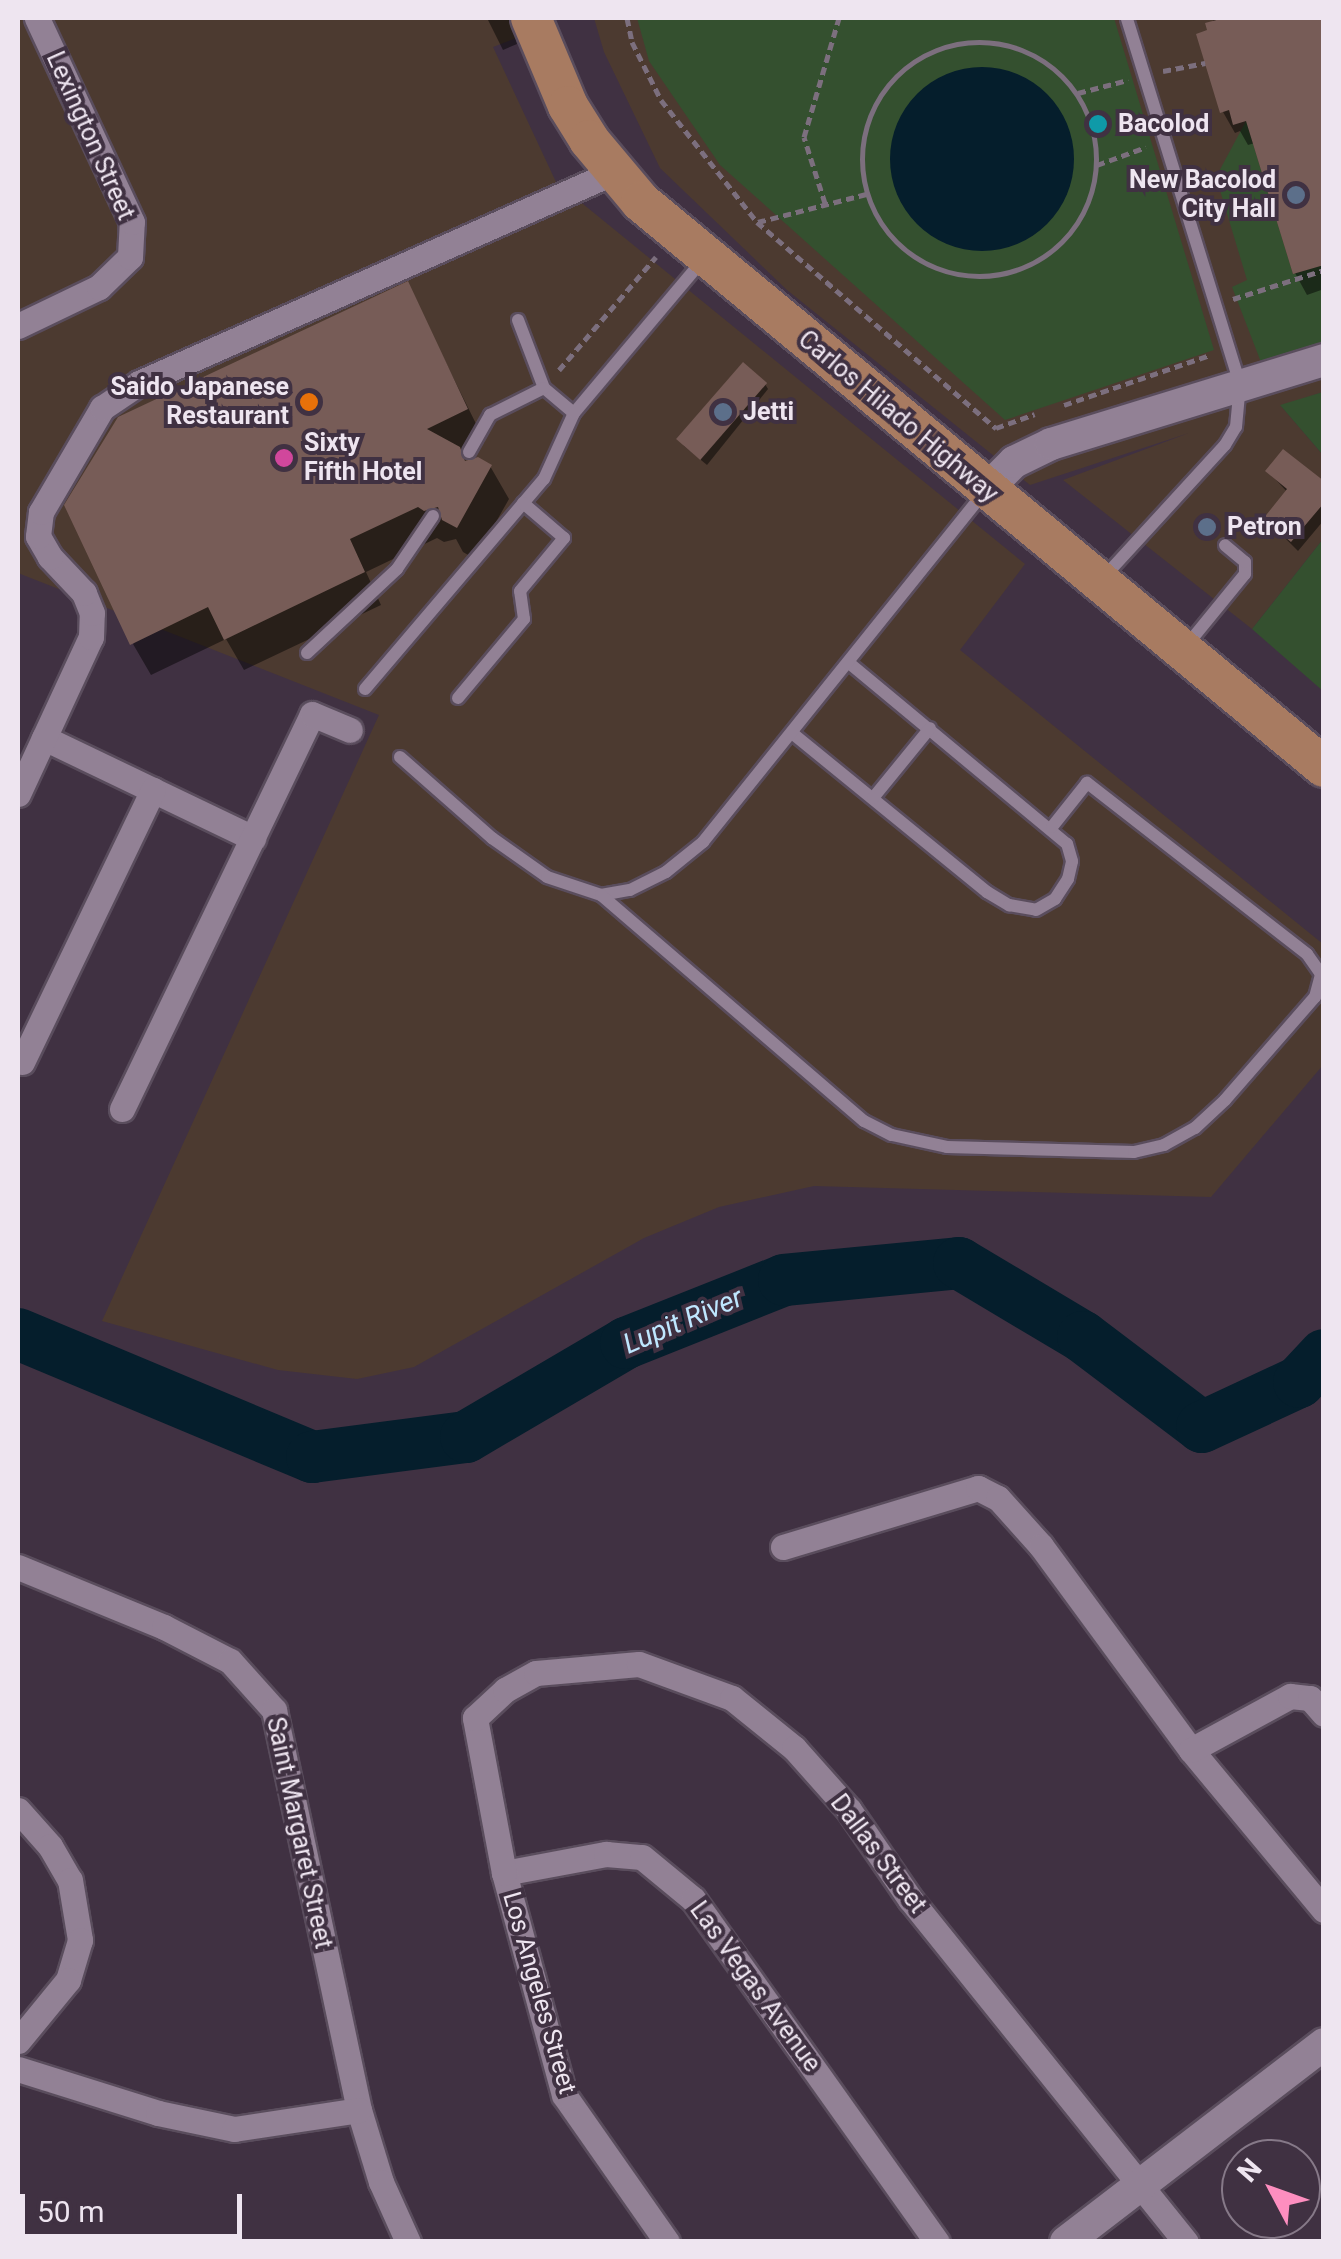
<!DOCTYPE html>
<style>
body{margin:0}
#map{position:relative;width:1341px;height:2259px;overflow:hidden;background:#403142;font-family:Roboto,sans-serif}
div>[style]{position:absolute}
.commercial>*{inset:0;background:#4c3a30}
.green>*{inset:0;background:#34502f}
.water>*{inset:0;background:#051e2c}
.round{border-radius:50%}
.shadow>*{inset:0;background:#0007}
.river>*{height:52px;margin:-26px;padding:0 26px;transform-origin:26px;border-radius:26px;background:#051e2c}
.building>*{inset:0;background:#775c57;transform-origin:0 0}
.path>*{height:5px;margin-top:-2.5px;transform-origin:0;background:repeating-linear-gradient(90deg,#7c6f7e 0 8px,transparent 0 13px)}
.path>.ring{margin:-2.5px;padding:0;box-sizing:content-box;background:none;border:5px solid #7c6f7e;border-radius:50%}
.roads{filter:drop-shadow(2px 0 #5a4d5d) drop-shadow(-2px 0 #5a4d5d) drop-shadow(0 2px #5a4d5d) drop-shadow(0 -2px #5a4d5d)}
.service>*{height:12px;margin:-6px;padding:0 6px;transform-origin:6px;border-radius:6px;background:#928195}
.minor>*{height:25px;margin:-12.5px;padding:0 12.5px;transform-origin:12.5px;border-radius:12.5px;background:#928195}
.tertiary>*{height:32px;margin:-16px;padding:0 16px;transform-origin:16px;border-radius:16px;background:#928195}
.primary>*{height:40px;margin:-20px;padding:0 20px;transform-origin:20px;border-radius:20px;background:#a87b61}
.dots>*{width:28px;height:28px;translate:-50% -50%;box-sizing:border-box;border:5px solid #403142;border-radius:50%}
span{translate:-50% -50%;white-space:nowrap;text-align:center;line-height:1.15;-webkit-text-stroke:8px #403142;paint-order:stroke}
.poi-label{font-size:25px;color:#eee5f0;font-weight:700}
.left{translate:0 -50%;text-align:left}
.right{translate:-100% -50%;text-align:right}
.street-label{font-size:25px;color:#eee5f0}
.water-label{font-size:28px;color:#bfe7ff;font-style:italic}
.frame{position:absolute;inset:0;border:20px solid #eee5f0;pointer-events:none}
.north{position:absolute;left:1221px;top:2139px;width:100px;height:100px;box-sizing:border-box;background:#403142;border:2px solid #867988;border-radius:50%;rotate:311deg;font-size:28px;font-weight:700;line-height:40px;text-align:center;color:#eee5f0}
.north::after{content:'';display:block;margin:auto;width:35px;height:45px;background:#fd8ebf;clip-path:polygon(50% 0,100% 100%,50% 72%,0 100%)}
.scale{position:absolute;left:20px;top:2194px;width:222px;height:45px;box-sizing:border-box;border:5px solid #eee5f0;border-top:0;padding-left:12px;font-size:30px;line-height:35px;white-space:nowrap;color:#eee5f0;-webkit-text-stroke:8px #403142;paint-order:stroke}
</style>
<div id="map">
<div class="commercial">
<div style="clip-path:polygon(18px 18px,513px 18px,519px 37px,493px 47px,556px 182px,1025px 564px,960px 650px,1323px 944px,1323px 1065px,1211px 1197px,814px 1186px,719px 1207px,644px 1238px,414px 1367px,357px 1379px,278px 1370px,102px 1321px,379px 715px,18px 573px)"></div>
<div style="clip-path:polygon(594px 18px,1323px 18px,1323px 392px,1281px 406px,1323px 455px,1323px 539px,1252px 629px,1063px 480px,1189px 433px,1030px 485px,787px 290px,660px 168px,604px 52px)"></div>
</div>
<div class="green">
<div style="clip-path:polygon(637px 18px,1114px 18px,1214px 350px,1005px 420px,720px 165px,649px 61px)"></div>
<div style="clip-path:polygon(1246px 121px,1293px 274px,1323px 265px,1323px 353px,1264px 370px,1232px 287px,1247px 280px,1216px 177px)"></div>
<div style="clip-path:polygon(1323px 392px,1324px 392px,1323px 455px,1280px 405px)"></div>
<div style="clip-path:polygon(1323px 539px,1323px 691px,1252px 629px)"></div>
</div>
<div class="water">
<div class="round" style="left:890px;top:67px;width:184px;height:184px"></div>
</div>
<div class="shadow">
<div style="clip-path:polygon(487px 18px,511px 18px,517px 44px,503px 50px)"></div>
<div style="clip-path:polygon(1214px 18px,1324px 18px,1324px 289px,1307px 295px,1295px 273px,1255px 143px,1248px 145px,1240px 131px,1235px 133px,1223px 112px,1210px 32px)"></div>
<div style="clip-path:polygon(407px 284px,485px 442px,461px 453px,467px 463px,490px 466px,509px 499px,475px 559px,463px 552px,456px 539px,444px 542px,437px 538px,366px 572px,381px 605px,244px 670px,226px 639px,151px 675px,133px 644px)"></div>
<div style="clip-path:polygon(765px 384px,768px 389px,707px 465px,684px 446px,682px 442px)"></div>
<div style="clip-path:polygon(1268px 471px,1324px 484px,1324px 520px,1298px 551px,1266px 519px,1288px 493px)"></div>
</div>
<div class="river">
<div style="left:18px;top:1334px;width:319px;rotate:22.7deg"></div>
<div style="left:312px;top:1457px;width:155px;rotate:-7.4deg"></div>
<div style="left:466px;top:1437px;width:186px;rotate:-30.4deg"></div>
<div style="left:626px;top:1343px;width:170px;rotate:-21.7deg"></div>
<div style="left:784px;top:1280px;width:176px;rotate:-5.5deg"></div>
<div style="left:959px;top:1263px;width:144px;rotate:30.8deg"></div>
<div style="left:1083px;top:1337px;width:149px;rotate:37.1deg"></div>
<div style="left:1202px;top:1427px;width:107px;rotate:-24.9deg"></div>
<div style="left:1299px;top:1382px;width:37px;rotate:-47deg"></div>
</div>
<div class="building">
<div style="clip-path:polygon(1224px 18px,1324px 18px,1324px 265px,1293px 274px,1246px 121px,1233px 125px,1229px 110px,1220px 113px,1196px 34px,1207px 30px,1205px 23px)"></div>
<div style="clip-path:polygon(408px 281px,468px 409px,427px 429px,460px 447px,465px 461px,478px 457px,492px 465px,457px 528px,442px 520px,438px 507px,424px 511px,418px 507px,350px 539px,365px 572px,224px 640px,208px 607px,130px 645px,64px 505px,118px 417px)"></div>
<div style="left:743px;top:362px;width:32px;height:102px;rotate:41deg"></div>
<div style="clip-path:polygon(1283px 449px,1324px 481px,1324px 503px,1291px 542px,1263px 519px,1287px 489px,1265px 471px)"></div>
</div>
<div class="path">
<div style="left:627px;top:18px;width:25px;rotate:78deg"></div>
<div style="left:632px;top:42px;width:65px;rotate:63.4deg"></div>
<div style="left:661px;top:100px;width:155px;rotate:51.8deg"></div>
<div style="left:757px;top:222px;width:316px;rotate:40.8deg"></div>
<div style="left:996px;top:428px;width:41px;rotate:-19.7deg"></div>
<div class="ring" style="left:862px;top:42px;width:229px;height:229px"></div>
<div style="left:1163px;top:71px;width:43px;rotate:-10.8deg"></div>
<div style="left:1078px;top:93px;width:52px;rotate:-14.6deg"></div>
<div style="left:1097px;top:165px;width:52px;rotate:-20.2deg"></div>
<div style="left:825px;top:203px;width:69px;rotate:-107.7deg"></div>
<div style="left:804px;top:137px;width:124px;rotate:-73.6deg"></div>
<div style="left:758px;top:222px;width:112px;rotate:-14.5deg"></div>
<div style="left:1233px;top:299px;width:96px;rotate:-17.7deg"></div>
<div style="left:559px;top:370px;width:149px;rotate:-49.4deg"></div>
<div style="left:1064px;top:405px;width:154px;rotate:-18.9deg"></div>
</div>
<div class="roads">
<div class="service">
<div style="left:518px;top:320px;width:73px;rotate:69.1deg"></div>
<div style="left:544px;top:388px;width:39px;rotate:40deg"></div>
<div style="left:469px;top:452px;width:43px;rotate:-60.4deg"></div>
<div style="left:490px;top:415px;width:60px;rotate:-26.6deg"></div>
<div style="left:1104px;top:577px;width:179px;rotate:-47.5deg"></div>
<div style="left:1225px;top:445px;width:21px;rotate:-59deg"></div>
<div style="left:1236px;top:427px;width:43px;rotate:-84.7deg"></div>
<div style="left:1240px;top:384px;width:383px;rotate:-107.2deg"></div>
<div style="left:1187px;top:645px;width:92px;rotate:-50.8deg"></div>
<div style="left:1245px;top:574px;width:12px;rotate:-90deg"></div>
<div style="left:1245px;top:562px;width:26px;rotate:-140deg"></div>
<div style="left:307px;top:653px;width:123px;rotate:-43deg"></div>
<div style="left:397px;top:569px;width:64px;rotate:-55.8deg"></div>
<div style="left:365px;top:689px;width:276px;rotate:-49.6deg"></div>
<div style="left:544px;top:479px;width:72px;rotate:-65.6deg"></div>
<div style="left:574px;top:413px;width:199px;rotate:-49.9deg"></div>
<div style="left:458px;top:698px;width:103px;rotate:-50.1deg"></div>
<div style="left:524px;top:619px;width:28px;rotate:-98deg"></div>
<div style="left:520px;top:591px;width:69px;rotate:-50.3deg"></div>
<div style="left:564px;top:538px;width:54px;rotate:-139.5deg"></div>
<div style="left:792px;top:733px;width:252px;rotate:39.2deg"></div>
<div style="left:987px;top:892px;width:26px;rotate:31deg"></div>
<div style="left:1009px;top:905px;width:27px;rotate:10deg"></div>
<div style="left:1036px;top:910px;width:22px;rotate:-30deg"></div>
<div style="left:1055px;top:899px;width:24px;rotate:-57deg"></div>
<div style="left:1068px;top:879px;width:18px;rotate:-77deg"></div>
<div style="left:1072px;top:861px;width:18px;rotate:-106deg"></div>
<div style="left:1067px;top:844px;width:283px;rotate:-140.3deg"></div>
<div style="left:400px;top:757px;width:123px;rotate:41.4deg"></div>
<div style="left:492px;top:838px;width:67px;rotate:35.3deg"></div>
<div style="left:547px;top:877px;width:57px;rotate:18.4deg"></div>
<div style="left:601px;top:895px;width:29px;rotate:-10deg"></div>
<div style="left:630px;top:890px;width:40px;rotate:-26.6deg"></div>
<div style="left:666px;top:872px;width:48px;rotate:-39deg"></div>
<div style="left:703px;top:842px;width:448px;rotate:-51.2deg"></div>
<div style="left:873px;top:798px;width:90px;rotate:-50.8deg"></div>
<div style="left:601px;top:895px;width:347px;rotate:40.7deg"></div>
<div style="left:864px;top:1121px;width:31px;rotate:27deg"></div>
<div style="left:892px;top:1135px;width:56px;rotate:12.3deg"></div>
<div style="left:947px;top:1147px;width:187px;rotate:1.5deg"></div>
<div style="left:1134px;top:1152px;width:31px;rotate:-13deg"></div>
<div style="left:1164px;top:1145px;width:35px;rotate:-29deg"></div>
<div style="left:1195px;top:1128px;width:41px;rotate:-43deg"></div>
<div style="left:1225px;top:1100px;width:137px;rotate:-48.9deg"></div>
<div style="left:1315px;top:997px;width:24px;rotate:-75deg"></div>
<div style="left:1321px;top:974px;width:24px;rotate:-125deg"></div>
<div style="left:1307px;top:954px;width:279px;rotate:-142.1deg"></div>
<div style="left:1087px;top:783px;width:56px;rotate:128.5deg"></div>
</div>
<div class="minor">
<div style="left:18px;top:326px;width:90px;rotate:-25.7deg"></div>
<div style="left:99px;top:287px;width:43px;rotate:-44.1deg"></div>
<div style="left:130px;top:257px;width:35px;rotate:-87deg"></div>
<div style="left:132px;top:222px;width:225px;rotate:-115deg"></div>
<div style="left:44px;top:738px;width:232px;rotate:25.6deg"></div>
<div style="left:18px;top:794px;width:173px;rotate:-65.1deg"></div>
<div style="left:91px;top:637px;width:24px;rotate:-88deg"></div>
<div style="left:92px;top:613px;width:22px;rotate:-112deg"></div>
<div style="left:84px;top:593px;width:50px;rotate:-133.4deg"></div>
<div style="left:50px;top:557px;width:24px;rotate:-120deg"></div>
<div style="left:38px;top:536px;width:24px;rotate:-83deg"></div>
<div style="left:41px;top:512px;width:121px;rotate:-59.6deg"></div>
<div style="left:102px;top:408px;width:45px;rotate:-34deg"></div>
<div style="left:139px;top:383px;width:520px;rotate:-23.95deg"></div>
<div style="left:22px;top:1062px;width:302px;rotate:-64.3deg"></div>
<div style="left:122px;top:1109px;width:438px;rotate:-64.3deg"></div>
<div style="left:312px;top:714px;width:41px;rotate:22.8deg"></div>
<div style="left:783px;top:1547px;width:204px;rotate:-16.8deg"></div>
<div style="left:978px;top:1488px;width:22px;rotate:27deg"></div>
<div style="left:998px;top:1498px;width:64px;rotate:48.1deg"></div>
<div style="left:1041px;top:1546px;width:253px;rotate:53.7deg"></div>
<div style="left:1191px;top:1750px;width:208px;rotate:50.3deg"></div>
<div style="left:18px;top:1567px;width:158px;rotate:22.3deg"></div>
<div style="left:164px;top:1627px;width:74px;rotate:27.3deg"></div>
<div style="left:230px;top:1661px;width:66px;rotate:48.1deg"></div>
<div style="left:274px;top:1710px;width:409px;rotate:78deg"></div>
<div style="left:359px;top:2110px;width:75px;rotate:73deg"></div>
<div style="left:381px;top:2182px;width:66px;rotate:65.8deg"></div>
<div style="left:1191px;top:1750px;width:113px;rotate:-28.6deg"></div>
<div style="left:1290px;top:1696px;width:20px;rotate:6deg"></div>
<div style="left:1310px;top:1698px;width:21px;rotate:49deg"></div>
<div style="left:18px;top:1810px;width:48px;rotate:48.4deg"></div>
<div style="left:50px;top:1846px;width:39px;rotate:60deg"></div>
<div style="left:70px;top:1880px;width:61px;rotate:80.5deg"></div>
<div style="left:80px;top:1940px;width:42px;rotate:106.7deg"></div>
<div style="left:68px;top:1980px;width:79px;rotate:129.3deg"></div>
<div style="left:504px;top:1873px;width:104px;rotate:-10.6deg"></div>
<div style="left:606px;top:1854px;width:36px;rotate:5deg"></div>
<div style="left:642px;top:1857px;width:66px;rotate:39.5deg"></div>
<div style="left:693px;top:1899px;width:421px;rotate:54.6deg"></div>
<div style="left:18px;top:2069px;width:147px;rotate:17.4deg"></div>
<div style="left:158px;top:2113px;width:78px;rotate:11.9deg"></div>
<div style="left:234px;top:2129px;width:126px;rotate:-8.6deg"></div>
<div style="left:667px;top:2242px;width:179px;rotate:-125deg"></div>
<div style="left:564px;top:2095px;width:230px;rotate:-105.1deg"></div>
<div style="left:504px;top:1873px;width:158px;rotate:-100.6deg"></div>
<div style="left:475px;top:1718px;width:41px;rotate:-43deg"></div>
<div style="left:505px;top:1690px;width:35px;rotate:-29deg"></div>
<div style="left:536px;top:1673px;width:103px;rotate:-5deg"></div>
<div style="left:639px;top:1664px;width:99px;rotate:20.1deg"></div>
<div style="left:732px;top:1698px;width:80px;rotate:38.9deg"></div>
<div style="left:794px;top:1748px;width:83px;rotate:48.4deg"></div>
<div style="left:849px;top:1810px;width:108px;rotate:55.6deg"></div>
<div style="left:910px;top:1899px;width:440px;rotate:51.2deg"></div>
</div>
<div class="tertiary">
<div style="left:986px;top:490px;width:40px;rotate:-45deg"></div>
<div style="left:1014px;top:462px;width:41px;rotate:-25.9deg"></div>
<div style="left:1051px;top:444px;width:286px;rotate:-17.1deg"></div>
<div style="left:1066px;top:2242px;width:325px;rotate:-37.5deg"></div>
</div>
<div class="primary">
<div style="left:531px;top:18px;width:95px;rotate:67.2deg"></div>
<div style="left:568px;top:106px;width:40px;rotate:58deg"></div>
<div style="left:589px;top:140px;width:81px;rotate:50deg"></div>
<div style="left:641px;top:202px;width:886px;rotate:39.6deg"></div>
</div>
</div>
<div class="dots">
<div style="left:1098px;top:124px;background:#0f9aa8"></div>
<div style="left:1296px;top:195px;background:#5c6f8a"></div>
<div style="left:309px;top:402px;background:#e8710a"></div>
<div style="left:723px;top:412px;background:#5c6f8a"></div>
<div style="left:284px;top:458px;background:#d1479c"></div>
<div style="left:1207px;top:527px;background:#5c6f8a"></div>
</div>
<div class="poi-label">
<span class="left" style="left:1118px;top:124px">Bacolod</span>
<span class="right" style="left:1276px;top:195px">New Bacolod<br>City Hall</span>
<span class="right" style="left:289px;top:402px">Saido Japanese<br>Restaurant</span>
<span class="left" style="left:743px;top:412px">Jetti</span>
<span class="left" style="left:304px;top:458px">Sixty<br>Fifth Hotel</span>
<span class="left" style="left:1227px;top:527px">Petron</span>
</div>
<div class="street-label">
<span style="left:90px;top:136px;rotate:66deg">Lexington Street</span>
<span style="left:898px;top:417px;rotate:40deg">Carlos Hilado Highway</span>
<span style="left:299px;top:1833px;rotate:78deg">Saint Margaret Street</span>
<span style="left:878px;top:1854px;rotate:53deg">Dallas Street</span>
<span style="left:755px;top:1987px;rotate:54deg">Las Vegas Avenue</span>
<span style="left:539px;top:1993px;rotate:74deg">Los Angeles Street</span>
</div>
<div class="water-label">
<span style="left:683px;top:1321px;rotate:-23deg">Lupit River</span>
</div>
<div class="frame"></div>
<div class="north">N</div>
<div class="scale">50 m</div>
</div>
